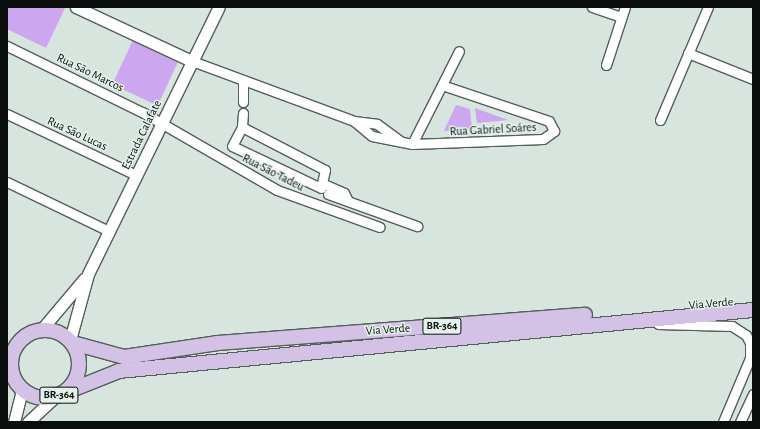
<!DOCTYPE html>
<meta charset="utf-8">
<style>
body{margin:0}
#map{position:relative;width:760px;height:429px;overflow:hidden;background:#d7e5de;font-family:"Alegreya Sans",sans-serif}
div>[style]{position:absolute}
.green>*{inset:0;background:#cca6ee;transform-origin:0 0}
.roads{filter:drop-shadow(1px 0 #535e59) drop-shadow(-1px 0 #535e59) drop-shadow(0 1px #535e59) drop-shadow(0 -1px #535e59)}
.minor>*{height:9px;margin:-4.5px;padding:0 4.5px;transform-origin:4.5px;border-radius:4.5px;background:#fff}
.tertiary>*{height:11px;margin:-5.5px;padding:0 5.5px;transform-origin:5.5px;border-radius:5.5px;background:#fff}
.primary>*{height:14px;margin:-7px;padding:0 7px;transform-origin:7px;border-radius:7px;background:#d4c1e6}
.primary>.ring{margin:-7px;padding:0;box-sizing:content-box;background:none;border:14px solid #d4c1e6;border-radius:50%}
span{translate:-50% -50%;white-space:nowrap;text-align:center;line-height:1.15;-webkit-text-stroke:3px #e4f2eb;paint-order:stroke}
.shield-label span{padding:1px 3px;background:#e4f2eb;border:1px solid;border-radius:3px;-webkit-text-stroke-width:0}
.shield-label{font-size:11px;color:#090d0b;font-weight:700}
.street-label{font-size:12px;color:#090d0b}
.frame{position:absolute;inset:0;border:8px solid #090d0b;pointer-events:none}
</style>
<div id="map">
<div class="green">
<div style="clip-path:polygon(7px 7px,63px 7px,65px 8px,46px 48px,7px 29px)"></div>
<div style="left:133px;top:40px;width:50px;height:49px;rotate:25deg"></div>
<div style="clip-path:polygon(456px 105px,470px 109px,472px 129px,444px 131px)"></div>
<div style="clip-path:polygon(475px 108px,508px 120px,477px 123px)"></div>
</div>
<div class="roads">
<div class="minor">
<div style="left:592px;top:7px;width:31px;rotate:19deg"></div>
<div style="left:7px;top:46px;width:150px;rotate:26.1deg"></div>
<div style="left:142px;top:112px;width:156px;rotate:30deg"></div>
<div style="left:277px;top:190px;width:109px;rotate:19.8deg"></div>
<div style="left:688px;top:53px;width:70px;rotate:21.8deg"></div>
<div style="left:192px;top:61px;width:173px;rotate:20.3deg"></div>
<div style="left:354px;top:121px;width:23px;rotate:7deg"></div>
<div style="left:377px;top:124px;width:29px;rotate:36deg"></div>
<div style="left:606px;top:65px;width:61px;rotate:-71.9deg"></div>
<div style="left:243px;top:102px;width:22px;rotate:-90deg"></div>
<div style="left:7px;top:114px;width:143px;rotate:25.3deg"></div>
<div style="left:660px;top:120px;width:123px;rotate:-67deg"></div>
<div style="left:354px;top:121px;width:23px;rotate:40deg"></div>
<div style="left:372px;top:136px;width:41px;rotate:11.3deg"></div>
<div style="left:412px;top:144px;width:131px;rotate:-2.2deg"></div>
<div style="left:543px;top:139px;width:14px;rotate:-36deg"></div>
<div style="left:554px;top:131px;width:11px;rotate:-117deg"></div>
<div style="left:549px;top:121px;width:113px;rotate:-161.4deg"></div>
<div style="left:242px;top:127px;width:93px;rotate:27.4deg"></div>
<div style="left:325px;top:170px;width:18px;rotate:103deg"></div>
<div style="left:321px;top:188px;width:98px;rotate:-154.7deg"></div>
<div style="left:232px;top:146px;width:21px;rotate:-62deg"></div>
<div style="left:242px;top:127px;width:14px;rotate:-86deg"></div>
<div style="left:412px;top:144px;width:104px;rotate:-63.2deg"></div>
<div style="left:7px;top:182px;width:113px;rotate:25.7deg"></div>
<div style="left:324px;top:184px;width:22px;rotate:24deg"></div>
<div style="left:344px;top:193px;width:9px;rotate:63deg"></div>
<div style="left:328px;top:194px;width:95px;rotate:19.8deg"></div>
<div style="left:658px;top:324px;width:74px;rotate:1.5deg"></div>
<div style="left:732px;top:326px;width:17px;rotate:33deg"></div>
<div style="left:746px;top:335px;width:9px;rotate:63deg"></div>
<div style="left:750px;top:343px;width:15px;rotate:90deg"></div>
<div style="left:750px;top:358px;width:69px;rotate:112.9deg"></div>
<div style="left:740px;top:422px;width:31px;rotate:-65deg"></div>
</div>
<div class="tertiary">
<div style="left:76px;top:7px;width:128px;rotate:25deg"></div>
<div style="left:41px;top:330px;width:67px;rotate:-49.9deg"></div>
<div style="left:70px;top:340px;width:68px;rotate:-74.7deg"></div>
<div style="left:88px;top:274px;width:297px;rotate:-63.9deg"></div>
<div style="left:14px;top:422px;width:34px;rotate:-76deg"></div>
<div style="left:28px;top:422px;width:37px;rotate:-43deg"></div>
</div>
<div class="primary">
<div class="ring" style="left:11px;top:330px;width:54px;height:54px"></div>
<div style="left:73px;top:343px;width:53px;rotate:15.4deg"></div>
<div style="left:124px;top:357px;width:95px;rotate:-8.5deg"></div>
<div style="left:218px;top:343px;width:368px;rotate:-4.4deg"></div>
<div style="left:64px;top:393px;width:59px;rotate:-21.8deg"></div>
<div style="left:119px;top:371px;width:637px;rotate:-5.5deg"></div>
</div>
</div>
<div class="shield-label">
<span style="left:442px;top:326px">BR-364</span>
<span style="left:59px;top:395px">BR-364</span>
</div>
<div class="street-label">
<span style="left:90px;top:73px;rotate:26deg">Rua São Marcos</span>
<span style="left:493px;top:130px;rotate:-3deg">Rua Gabriel Soáres</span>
<span style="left:77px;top:134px;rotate:25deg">Rua São Lucas</span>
<span style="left:142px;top:135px;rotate:-64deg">Estrada Calafate</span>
<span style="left:273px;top:173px;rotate:27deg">Rua São Tadeu</span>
<span style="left:711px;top:304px;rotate:-5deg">Via Verde</span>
<span style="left:388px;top:330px;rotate:-4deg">Via Verde</span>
</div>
<div class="frame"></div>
</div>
